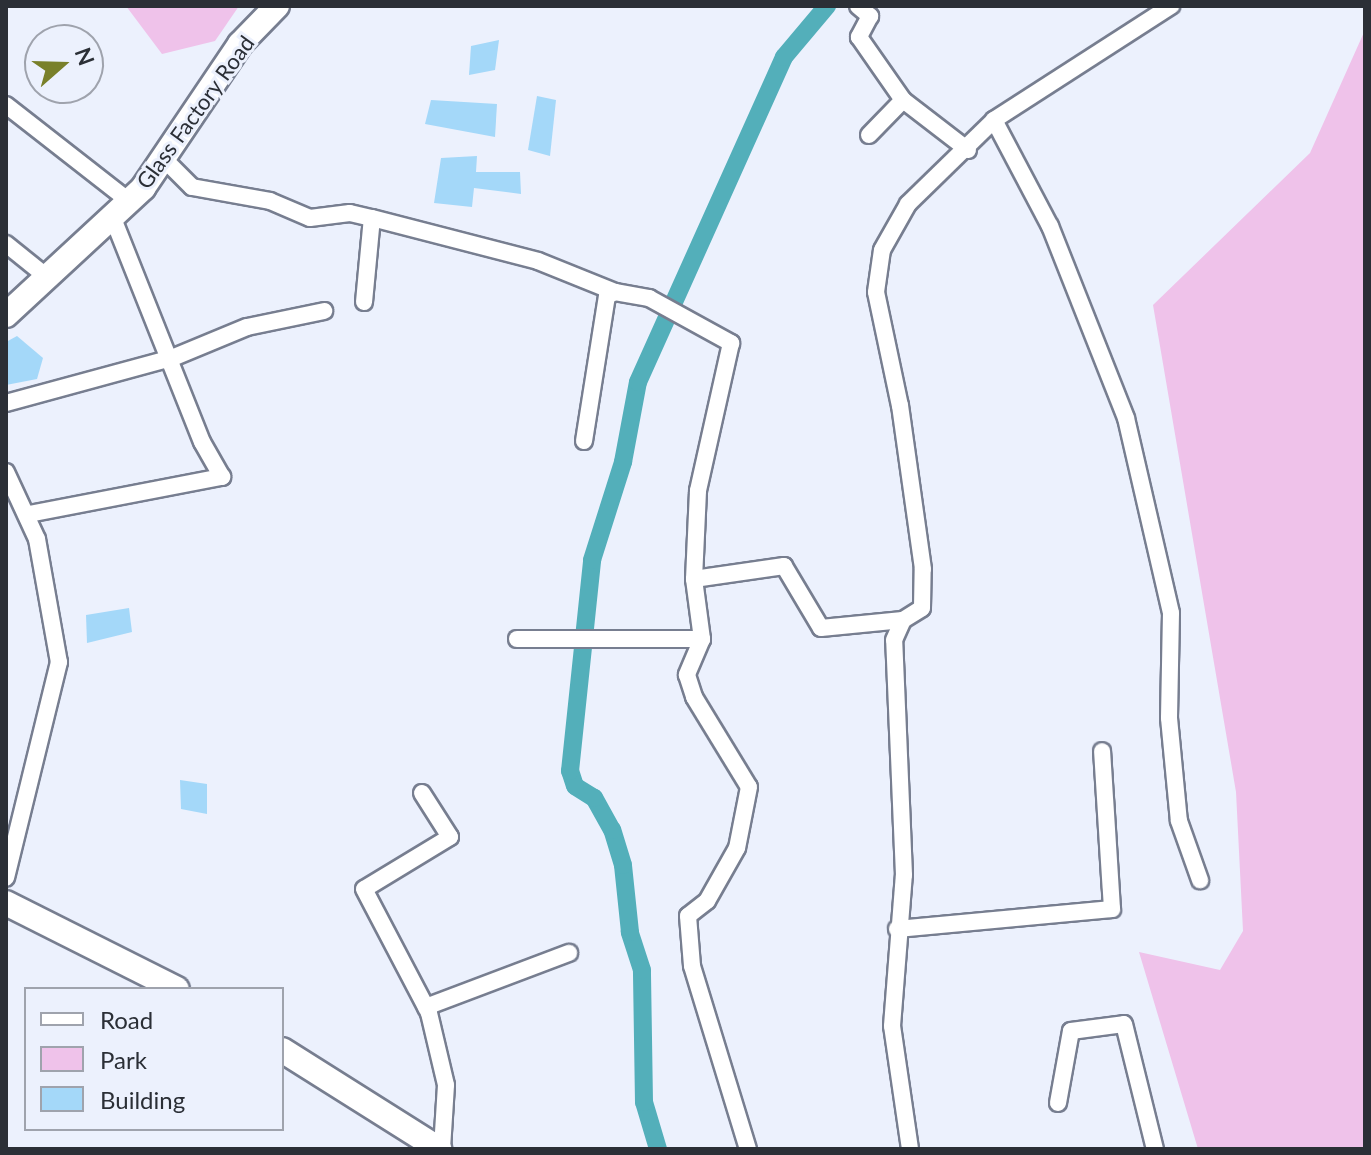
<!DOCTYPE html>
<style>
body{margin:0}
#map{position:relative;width:1371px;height:1155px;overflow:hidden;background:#ecf1fd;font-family:Lato,sans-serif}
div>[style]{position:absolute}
.green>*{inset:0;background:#efc2ea}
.canal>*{height:18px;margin:-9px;padding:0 9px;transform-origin:9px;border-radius:9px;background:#53afba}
.building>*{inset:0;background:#a4d8f9}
.roads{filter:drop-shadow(2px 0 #777e90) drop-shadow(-2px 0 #777e90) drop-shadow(0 2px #777e90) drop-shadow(0 -2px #777e90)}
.street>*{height:16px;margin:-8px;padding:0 8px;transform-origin:8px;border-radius:8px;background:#fff}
.secondary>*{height:24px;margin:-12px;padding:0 12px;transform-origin:12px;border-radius:12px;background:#fff}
span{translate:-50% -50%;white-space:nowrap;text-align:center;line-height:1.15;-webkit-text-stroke:6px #ecf1fd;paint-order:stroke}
.street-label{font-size:22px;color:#2b2f36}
.frame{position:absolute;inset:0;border:8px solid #2b2f36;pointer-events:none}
.legend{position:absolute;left:24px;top:987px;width:260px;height:144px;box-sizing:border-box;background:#ecf1fd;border:2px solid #9fa3ad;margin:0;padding:10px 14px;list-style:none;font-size:24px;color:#2b2f36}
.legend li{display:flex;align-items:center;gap:16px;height:40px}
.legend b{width:40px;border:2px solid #9fa3ad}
.north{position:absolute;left:24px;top:24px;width:80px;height:80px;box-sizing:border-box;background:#ecf1fd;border:2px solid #9fa3ad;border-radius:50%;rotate:70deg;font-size:22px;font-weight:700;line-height:32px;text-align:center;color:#2b2f36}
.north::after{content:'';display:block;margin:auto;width:28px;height:36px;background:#79802a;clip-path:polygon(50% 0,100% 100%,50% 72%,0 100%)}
</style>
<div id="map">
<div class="green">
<div style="clip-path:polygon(126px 6px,239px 6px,215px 41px,162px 54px)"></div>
<div style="clip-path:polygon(1365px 30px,1365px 1149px,1198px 1149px,1139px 952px,1220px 970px,1243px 931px,1236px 792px,1153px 305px,1310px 153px)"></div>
</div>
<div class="canal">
<div style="left:658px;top:1149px;width:49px;rotate:-106.6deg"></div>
<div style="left:644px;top:1102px;width:132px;rotate:-90.9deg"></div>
<div style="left:642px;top:970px;width:40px;rotate:-108deg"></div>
<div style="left:630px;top:932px;width:67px;rotate:-96deg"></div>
<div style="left:623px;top:865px;width:37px;rotate:-107deg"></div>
<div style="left:612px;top:830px;width:37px;rotate:-119deg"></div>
<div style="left:594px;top:798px;width:22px;rotate:-148deg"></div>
<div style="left:575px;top:786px;width:16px;rotate:-108deg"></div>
<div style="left:570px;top:771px;width:212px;rotate:-84deg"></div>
<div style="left:592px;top:560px;width:103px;rotate:-72.4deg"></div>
<div style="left:623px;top:462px;width:81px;rotate:-79.4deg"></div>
<div style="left:638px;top:382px;width:356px;rotate:-65.8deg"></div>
<div style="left:784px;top:57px;width:67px;rotate:-49.9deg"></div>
</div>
<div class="building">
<div style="clip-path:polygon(499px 40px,495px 70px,469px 75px,471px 46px)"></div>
<div style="clip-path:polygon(537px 96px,556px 100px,550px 156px,528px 150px)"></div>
<div style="clip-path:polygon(431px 100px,497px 104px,495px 137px,425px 124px)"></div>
<div style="clip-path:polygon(477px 156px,476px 172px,520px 172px,521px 194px,474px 188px,472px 207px,434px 203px,441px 158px)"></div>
<div style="clip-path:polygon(17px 336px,43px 358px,37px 379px,6px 385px,6px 342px)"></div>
<div style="clip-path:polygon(129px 608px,132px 632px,87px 643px,86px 615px)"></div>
<div style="clip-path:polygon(180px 780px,207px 784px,207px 814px,181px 809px)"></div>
</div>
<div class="roads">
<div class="street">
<div style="left:858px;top:6px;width:16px;rotate:40deg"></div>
<div style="left:870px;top:16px;width:24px;rotate:118deg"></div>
<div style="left:859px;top:37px;width:77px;rotate:55.1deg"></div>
<div style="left:903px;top:100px;width:82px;rotate:37.6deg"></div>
<div style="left:6px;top:105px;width:156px;rotate:38deg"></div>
<div style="left:994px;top:120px;width:120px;rotate:62.2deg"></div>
<div style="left:1050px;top:226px;width:206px;rotate:68.4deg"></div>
<div style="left:1126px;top:418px;width:200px;rotate:77deg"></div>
<div style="left:1171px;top:613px;width:105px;rotate:91.1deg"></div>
<div style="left:1169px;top:718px;width:103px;rotate:84.5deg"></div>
<div style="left:1179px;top:821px;width:63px;rotate:70.4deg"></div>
<div style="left:869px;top:135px;width:49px;rotate:-45.8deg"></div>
<div style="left:163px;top:158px;width:41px;rotate:45deg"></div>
<div style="left:192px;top:187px;width:79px;rotate:10.2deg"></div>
<div style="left:270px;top:201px;width:43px;rotate:23deg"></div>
<div style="left:310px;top:218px;width:40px;rotate:-7.1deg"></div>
<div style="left:350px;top:213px;width:23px;rotate:13deg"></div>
<div style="left:372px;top:218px;width:171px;rotate:14.5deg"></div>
<div style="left:538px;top:261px;width:83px;rotate:21.9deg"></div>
<div style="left:6px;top:244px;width:53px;rotate:38.8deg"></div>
<div style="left:364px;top:302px;width:84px;rotate:-84.6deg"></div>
<div style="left:6px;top:403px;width:172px;rotate:-15.2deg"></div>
<div style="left:172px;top:358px;width:81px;rotate:-22.5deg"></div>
<div style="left:247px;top:327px;width:79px;rotate:-11.7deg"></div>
<div style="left:584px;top:441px;width:147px;rotate:-81deg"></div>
<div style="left:607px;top:296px;width:9px;rotate:-27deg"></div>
<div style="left:615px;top:292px;width:35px;rotate:10deg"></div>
<div style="left:649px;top:298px;width:94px;rotate:28.8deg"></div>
<div style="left:731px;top:343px;width:152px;rotate:102.6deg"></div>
<div style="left:698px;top:491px;width:88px;rotate:92.6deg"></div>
<div style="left:694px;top:579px;width:61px;rotate:82.4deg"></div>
<div style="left:702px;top:639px;width:39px;rotate:113deg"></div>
<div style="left:687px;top:675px;width:23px;rotate:72deg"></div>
<div style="left:694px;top:697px;width:105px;rotate:58.6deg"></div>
<div style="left:749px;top:787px;width:62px;rotate:101.1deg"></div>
<div style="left:737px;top:848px;width:61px;rotate:119.5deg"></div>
<div style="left:707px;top:901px;width:24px;rotate:142deg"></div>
<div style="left:688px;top:916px;width:50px;rotate:85.4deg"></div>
<div style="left:692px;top:966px;width:191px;rotate:73deg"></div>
<div style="left:6px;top:472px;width:74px;rotate:65.2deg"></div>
<div style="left:37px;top:539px;width:125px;rotate:79.9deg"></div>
<div style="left:59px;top:662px;width:222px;rotate:103.8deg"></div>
<div style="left:29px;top:514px;width:197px;rotate:-10.9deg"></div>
<div style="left:222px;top:477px;width:40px;rotate:-119.7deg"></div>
<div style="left:202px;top:442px;width:243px;rotate:-111.7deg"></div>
<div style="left:694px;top:579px;width:91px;rotate:-8.2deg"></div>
<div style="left:784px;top:566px;width:72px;rotate:59.2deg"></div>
<div style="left:821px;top:628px;width:82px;rotate:-5.6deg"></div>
<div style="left:517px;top:639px;width:185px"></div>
<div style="left:422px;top:793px;width:52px;rotate:57.5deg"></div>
<div style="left:450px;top:837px;width:100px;rotate:148.8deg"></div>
<div style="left:364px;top:889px;width:140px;rotate:62.3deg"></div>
<div style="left:429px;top:1013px;width:74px;rotate:76.7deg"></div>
<div style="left:446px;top:1085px;width:64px;rotate:93.6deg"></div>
<div style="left:897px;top:929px;width:216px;rotate:-5.3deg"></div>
<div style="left:1112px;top:909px;width:158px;rotate:-93.6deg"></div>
<div style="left:426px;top:1007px;width:153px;rotate:-20.7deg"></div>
<div style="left:1058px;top:1103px;width:73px;rotate:-79.8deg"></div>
<div style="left:1071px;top:1031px;width:53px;rotate:-7.5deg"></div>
<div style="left:1124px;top:1024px;width:129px;rotate:76.1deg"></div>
<div style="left:910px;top:1149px;width:124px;rotate:-98.3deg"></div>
<div style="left:892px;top:1026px;width:151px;rotate:-85.5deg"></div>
<div style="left:904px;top:875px;width:235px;rotate:-92.4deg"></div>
<div style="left:894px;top:640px;width:22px;rotate:-66deg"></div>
<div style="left:903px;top:620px;width:22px;rotate:-32deg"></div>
<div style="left:922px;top:608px;width:39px;rotate:-89deg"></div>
<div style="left:923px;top:569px;width:165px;rotate:-98deg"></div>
<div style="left:900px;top:406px;width:116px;rotate:-101.9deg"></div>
<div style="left:876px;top:292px;width:42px;rotate:-81.9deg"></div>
<div style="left:882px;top:250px;width:53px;rotate:-60.5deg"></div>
<div style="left:908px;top:204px;width:120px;rotate:-44.3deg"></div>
<div style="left:994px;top:120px;width:211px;rotate:-32.8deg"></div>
</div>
<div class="secondary">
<div style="left:6px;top:315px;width:187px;rotate:-42.8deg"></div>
<div style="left:143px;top:188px;width:174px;rotate:-56deg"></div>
<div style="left:240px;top:44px;width:53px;rotate:-45.8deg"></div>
<div style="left:6px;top:903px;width:191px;rotate:26.7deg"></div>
<div style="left:282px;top:1050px;width:186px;rotate:32.2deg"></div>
</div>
</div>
<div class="street-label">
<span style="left:195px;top:112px;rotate:-54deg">Glass Factory Road</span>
</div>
<div class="frame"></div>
<ul class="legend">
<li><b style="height:10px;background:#fff"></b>Road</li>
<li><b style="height:22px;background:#efc2ea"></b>Park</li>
<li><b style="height:22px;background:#a4d8f9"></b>Building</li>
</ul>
<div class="north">N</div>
</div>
